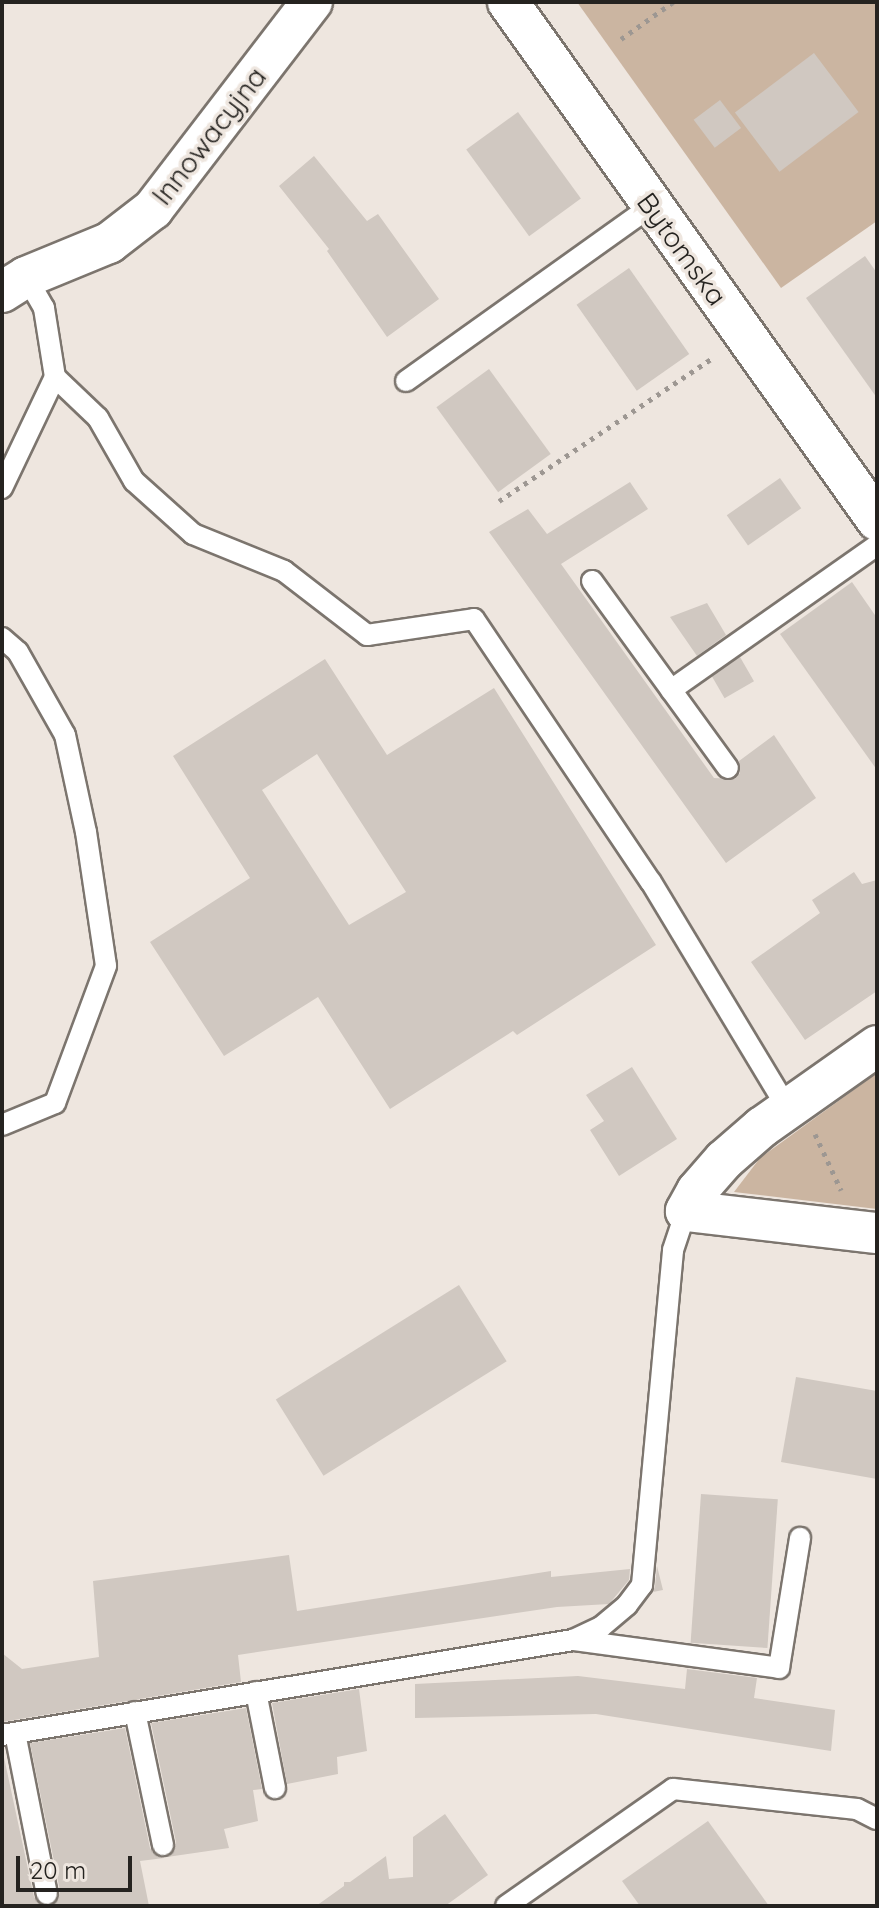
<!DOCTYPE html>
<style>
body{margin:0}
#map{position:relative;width:879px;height:1908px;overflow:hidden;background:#eee6df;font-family:Quicksand,sans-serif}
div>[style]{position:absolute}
.green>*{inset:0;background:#cbb5a1}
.building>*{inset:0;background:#d0c8c1;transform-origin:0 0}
.path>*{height:5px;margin-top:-2.5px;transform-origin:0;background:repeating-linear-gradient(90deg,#9d9792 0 4px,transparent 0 10px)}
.roads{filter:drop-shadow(2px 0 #7c756e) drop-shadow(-2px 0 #7c756e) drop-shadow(0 2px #7c756e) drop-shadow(0 -2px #7c756e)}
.service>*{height:20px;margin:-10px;padding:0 10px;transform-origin:10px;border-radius:10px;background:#fff}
.minor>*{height:40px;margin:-20px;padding:0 20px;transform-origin:20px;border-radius:20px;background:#fff}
span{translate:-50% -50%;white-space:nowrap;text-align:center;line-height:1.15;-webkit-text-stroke:7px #eee6df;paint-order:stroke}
.street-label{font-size:28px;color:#252320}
.frame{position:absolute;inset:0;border:4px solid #252320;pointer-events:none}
.scale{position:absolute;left:16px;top:1856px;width:116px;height:36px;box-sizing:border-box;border:4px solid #252320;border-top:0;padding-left:10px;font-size:24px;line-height:28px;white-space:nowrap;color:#252320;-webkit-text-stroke:6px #eee6df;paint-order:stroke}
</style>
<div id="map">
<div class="green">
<div style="clip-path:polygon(577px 2px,877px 2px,877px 221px,781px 288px)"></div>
<div style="clip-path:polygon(877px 1073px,877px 1209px,734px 1192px,760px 1158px)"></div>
</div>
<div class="building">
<div style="left:814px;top:53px;width:74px;height:99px;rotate:53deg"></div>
<div style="left:720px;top:100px;width:35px;height:33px;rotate:53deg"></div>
<div style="left:518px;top:112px;width:107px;height:64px;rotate:54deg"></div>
<div style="clip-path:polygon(314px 156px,367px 221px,378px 214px,439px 299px,387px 337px,327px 251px,329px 249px,279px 186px)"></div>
<div style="clip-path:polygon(865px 256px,877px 273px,877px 398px,806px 298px)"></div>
<div style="left:629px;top:268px;width:105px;height:64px;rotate:55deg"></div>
<div style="left:489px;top:369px;width:105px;height:65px;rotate:54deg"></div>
<div style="left:780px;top:478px;width:37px;height:65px;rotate:55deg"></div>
<div style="clip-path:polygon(630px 482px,648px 509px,561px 564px,714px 778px,735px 779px,740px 773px,739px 761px,774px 735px,816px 798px,726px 863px,489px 532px,528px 509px,547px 534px)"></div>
<div style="clip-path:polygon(852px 582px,877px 618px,877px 770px,780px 634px)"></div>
<div style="clip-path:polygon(707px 603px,726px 635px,697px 656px,670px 617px)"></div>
<div style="left:740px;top:657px;width:28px;height:34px;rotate:60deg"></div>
<div style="clip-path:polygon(evenodd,325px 659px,387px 755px,494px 688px,656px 945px,517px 1035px,513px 1031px,390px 1109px,318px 997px,224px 1056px,150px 942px,250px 878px,173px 756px,325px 659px,317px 754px,406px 892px,349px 925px,262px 790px,317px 754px)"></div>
<div style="clip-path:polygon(854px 872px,862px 884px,877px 880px,877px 991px,805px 1040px,751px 962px,820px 913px,812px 900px)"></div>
<div style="clip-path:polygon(632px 1067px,677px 1139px,619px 1176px,590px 1130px,604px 1121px,586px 1095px)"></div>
<div style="left:459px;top:1285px;width:90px;height:216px;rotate:58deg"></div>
<div style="clip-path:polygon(796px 1377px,877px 1391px,877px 1479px,781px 1462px)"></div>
<div style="left:701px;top:1494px;width:77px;height:149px;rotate:4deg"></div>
<div style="clip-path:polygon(289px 1555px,297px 1611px,551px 1571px,551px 1577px,630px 1569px,629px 1580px,609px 1604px,557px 1607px,238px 1655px,241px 1682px,2px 1722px,2px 1653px,22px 1669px,99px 1657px,93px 1581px)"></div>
<div style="clip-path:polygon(657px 1566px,663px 1590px,653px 1592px,655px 1586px)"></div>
<div style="clip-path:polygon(687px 1669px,757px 1678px,754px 1698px,835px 1710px,831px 1751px,596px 1714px,415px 1718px,415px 1684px,578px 1676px,685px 1689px)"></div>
<div style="clip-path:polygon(359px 1689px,367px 1751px,337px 1757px,338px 1774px,287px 1784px,272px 1703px)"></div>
<div style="clip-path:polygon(246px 1708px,262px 1789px,253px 1790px,258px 1821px,224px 1829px,229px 1848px,167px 1857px,175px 1850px,176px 1842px,151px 1723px)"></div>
<div style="clip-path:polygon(125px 1728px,150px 1848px,154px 1854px,164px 1858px,140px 1861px,149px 1906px,51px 1906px,59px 1899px,60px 1891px,30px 1743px)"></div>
<div style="clip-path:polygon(2px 1748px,34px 1897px,42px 1906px,2px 1906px)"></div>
<div style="clip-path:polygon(445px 1814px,488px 1875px,445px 1906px,316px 1906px,344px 1886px,344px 1882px,350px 1882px,386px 1856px,389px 1879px,413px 1877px,413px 1837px)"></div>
<div style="clip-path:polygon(708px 1821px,769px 1906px,640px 1906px,622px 1881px)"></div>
</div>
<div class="path">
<div style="left:621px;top:39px;width:64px;rotate:-35.4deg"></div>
<div style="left:499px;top:501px;width:259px;rotate:-33.8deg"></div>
<div style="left:815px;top:1134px;width:62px;rotate:65.1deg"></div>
</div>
<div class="roads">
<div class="service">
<div style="left:55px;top:377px;width:59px;rotate:43.6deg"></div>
<div style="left:98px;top:418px;width:73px;rotate:60.3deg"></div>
<div style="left:134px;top:481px;width:79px;rotate:41.9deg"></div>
<div style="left:193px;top:534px;width:98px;rotate:22.1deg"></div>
<div style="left:284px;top:571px;width:105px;rotate:37.6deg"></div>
<div style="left:367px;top:635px;width:108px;rotate:-8.5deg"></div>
<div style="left:474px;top:619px;width:317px;rotate:56.1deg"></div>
<div style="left:651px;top:882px;width:265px;rotate:58.9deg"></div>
<div style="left:406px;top:381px;width:301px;rotate:-35.5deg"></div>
<div style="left:2px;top:488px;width:123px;rotate:-64.5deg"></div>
<div style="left:55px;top:377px;width:70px;rotate:-99.1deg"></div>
<div style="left:44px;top:308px;width:36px;rotate:-120deg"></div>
<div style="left:592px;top:581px;width:231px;rotate:54deg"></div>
<div style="left:2px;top:638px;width:21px;rotate:41deg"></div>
<div style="left:18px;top:652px;width:95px;rotate:60.5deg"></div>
<div style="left:65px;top:735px;width:99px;rotate:77.8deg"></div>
<div style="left:86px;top:832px;width:135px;rotate:81.5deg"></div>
<div style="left:106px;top:966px;width:146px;rotate:110.4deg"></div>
<div style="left:55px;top:1103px;width:57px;rotate:157.5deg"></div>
<div style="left:671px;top:690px;width:252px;rotate:-35.1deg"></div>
<div style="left:573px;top:1640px;width:208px;rotate:7.7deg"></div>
<div style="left:779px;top:1668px;width:132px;rotate:-80.8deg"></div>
<div style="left:256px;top:1692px;width:98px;rotate:78.8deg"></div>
<div style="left:135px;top:1712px;width:136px;rotate:78.1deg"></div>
<div style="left:15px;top:1733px;width:164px;rotate:78.8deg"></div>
<div style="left:2px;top:1735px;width:579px;rotate:-9.45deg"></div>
<div style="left:573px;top:1640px;width:31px;rotate:-25deg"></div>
<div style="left:601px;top:1627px;width:34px;rotate:-40deg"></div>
<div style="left:627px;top:1605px;width:25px;rotate:-53deg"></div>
<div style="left:642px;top:1585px;width:336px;rotate:-84.7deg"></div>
<div style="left:673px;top:1250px;width:41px;rotate:-71.6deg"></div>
<div style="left:506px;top:1906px;width:204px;rotate:-35deg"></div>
<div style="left:673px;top:1789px;width:185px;rotate:6.2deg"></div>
<div style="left:857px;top:1809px;width:22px;rotate:27deg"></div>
</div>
<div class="minor">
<div style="left:508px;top:2px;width:636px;rotate:54.54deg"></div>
<div style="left:2px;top:292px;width:28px;rotate:-32deg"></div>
<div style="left:26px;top:277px;width:90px;rotate:-22.3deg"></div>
<div style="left:109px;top:243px;width:56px;rotate:-37.7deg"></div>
<div style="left:153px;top:209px;width:261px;rotate:-52.5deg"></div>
<div style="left:877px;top:1046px;width:141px;rotate:144.8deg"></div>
<div style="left:762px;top:1127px;width:50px;rotate:139deg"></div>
<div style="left:724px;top:1160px;width:41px;rotate:131.1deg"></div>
<div style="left:697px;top:1191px;width:23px;rotate:119deg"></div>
<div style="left:686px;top:1211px;width:192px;rotate:6.6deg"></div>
</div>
</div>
<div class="street-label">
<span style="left:209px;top:136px;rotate:-52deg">Innowacyjna</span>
<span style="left:682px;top:249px;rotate:54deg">Bytomska</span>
</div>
<div class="frame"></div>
<div class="scale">20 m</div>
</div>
